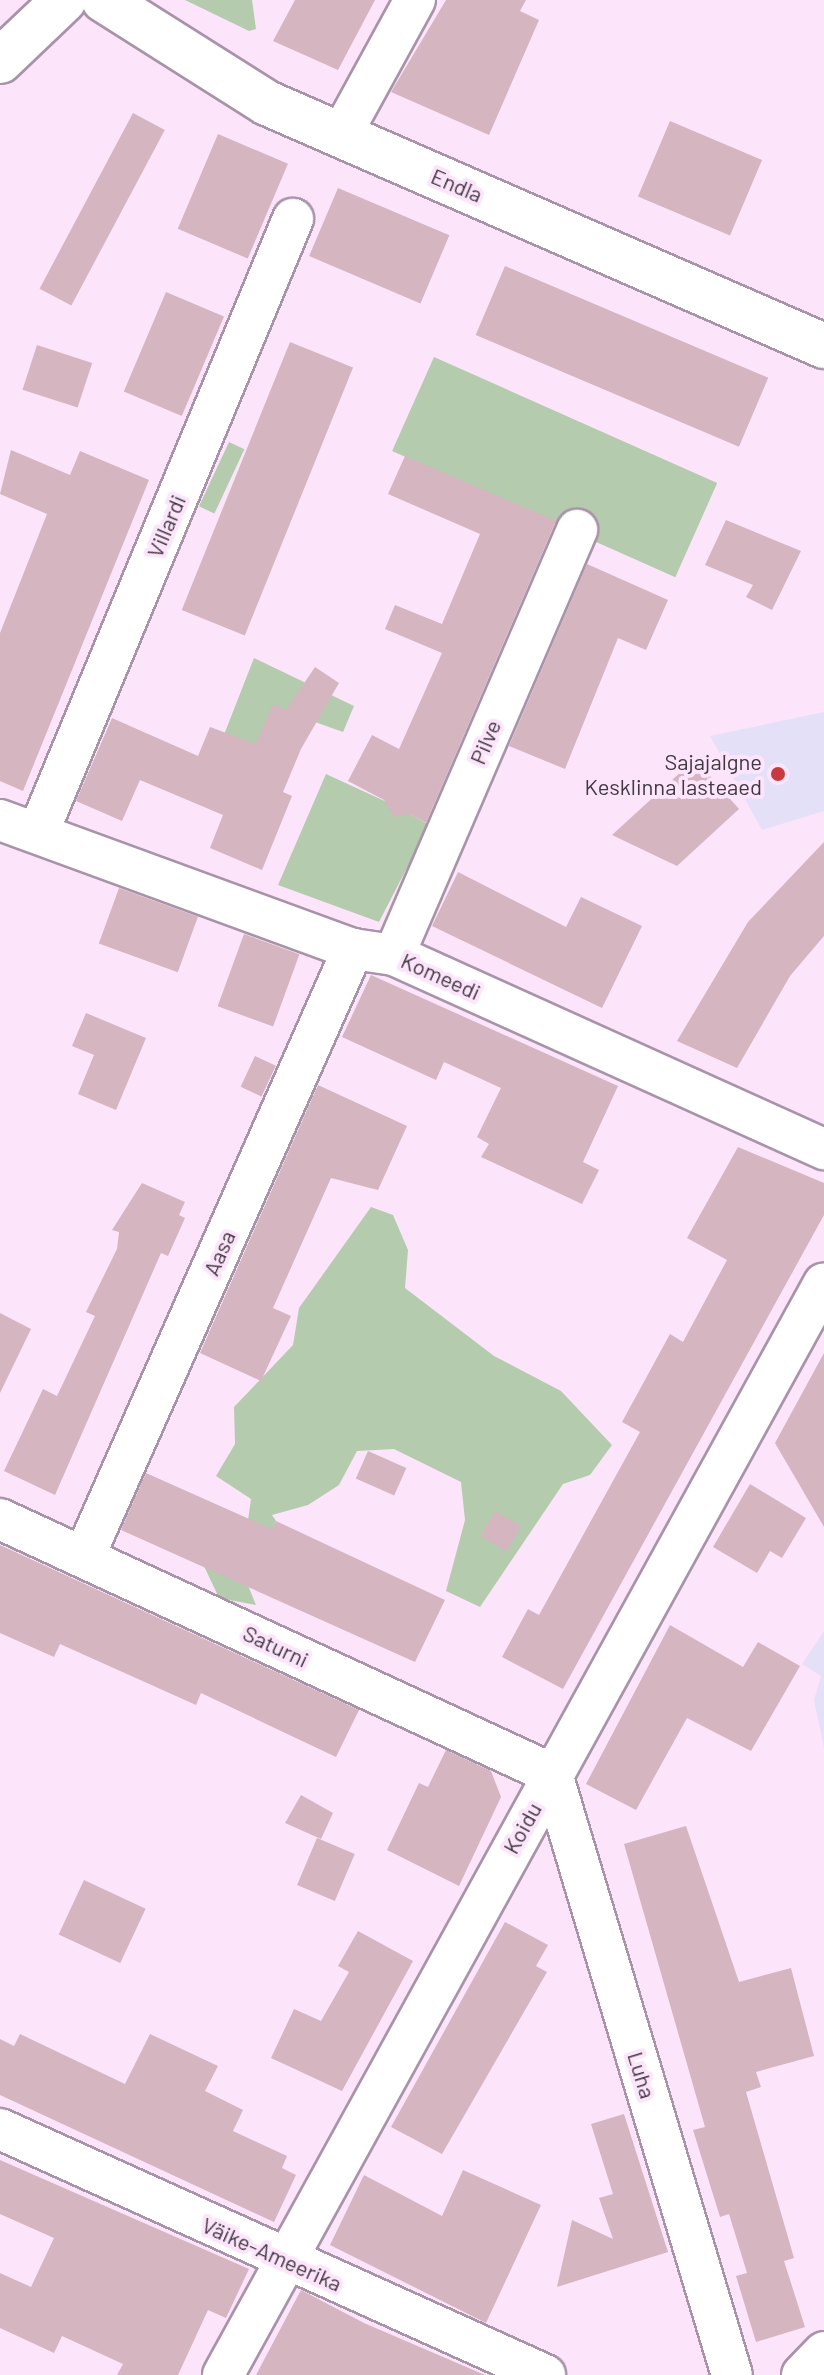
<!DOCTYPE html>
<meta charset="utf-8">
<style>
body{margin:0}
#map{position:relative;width:824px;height:2375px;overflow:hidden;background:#fce5fb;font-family:Barlow,sans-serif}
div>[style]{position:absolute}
.education>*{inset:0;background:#e4e0f7}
.green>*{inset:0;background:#b5cbad;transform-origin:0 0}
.building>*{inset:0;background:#d4b5c0;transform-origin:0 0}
.roads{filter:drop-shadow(2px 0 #a893a8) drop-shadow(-2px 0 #a893a8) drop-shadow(0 2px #a893a8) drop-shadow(0 -2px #a893a8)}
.minor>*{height:40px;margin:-20px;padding:0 20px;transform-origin:20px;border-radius:20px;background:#fff}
.major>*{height:44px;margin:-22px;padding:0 22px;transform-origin:22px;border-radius:22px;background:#fff}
.dots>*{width:22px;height:22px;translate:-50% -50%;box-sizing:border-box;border:4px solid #fce5fb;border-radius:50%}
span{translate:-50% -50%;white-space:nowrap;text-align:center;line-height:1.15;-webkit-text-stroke:8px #fce5fb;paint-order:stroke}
.street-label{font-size:22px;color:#413841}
.poi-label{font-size:22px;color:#413841}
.right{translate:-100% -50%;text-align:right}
</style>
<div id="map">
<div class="education">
<div style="clip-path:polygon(824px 712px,824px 811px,762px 830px,710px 736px)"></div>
<div style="clip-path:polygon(824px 1631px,824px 1748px,814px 1700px,821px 1676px,802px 1664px)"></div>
</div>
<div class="green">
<div style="clip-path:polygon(185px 0,252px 0,256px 29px,249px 31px)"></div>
<div style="left:434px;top:357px;width:310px;height:103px;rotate:24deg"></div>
<div style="left:229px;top:442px;width:17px;height:71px;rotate:25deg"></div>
<div style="clip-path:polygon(254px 658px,354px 706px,343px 732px,312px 721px,280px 747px,218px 750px)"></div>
<div style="clip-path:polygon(326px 774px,389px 803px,398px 816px,407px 812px,429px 825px,379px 922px,278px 885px)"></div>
<div style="clip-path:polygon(371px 1207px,393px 1215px,408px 1250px,405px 1288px,494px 1356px,561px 1391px,612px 1445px,590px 1475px,563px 1484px,480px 1607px,446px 1591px,465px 1520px,461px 1482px,394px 1449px,357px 1451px,339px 1485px,308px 1505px,272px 1515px,276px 1521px,247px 1583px,256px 1605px,219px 1598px,203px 1564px,248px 1520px,251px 1499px,216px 1476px,235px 1444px,234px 1407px,293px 1345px,299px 1308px)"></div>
</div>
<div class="building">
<div style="clip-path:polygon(295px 0,375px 0,338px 70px,273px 41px)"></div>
<div style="clip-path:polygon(446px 0,526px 0,520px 11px,539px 20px,489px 135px,391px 92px)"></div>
<div style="left:133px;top:113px;width:36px;height:199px;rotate:28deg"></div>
<div style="left:670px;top:121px;width:100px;height:82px;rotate:23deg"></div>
<div style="left:218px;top:134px;width:76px;height:103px;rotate:23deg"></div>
<div style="left:338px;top:188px;width:121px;height:74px;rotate:23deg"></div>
<div style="left:505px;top:266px;width:286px;height:75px;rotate:23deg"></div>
<div style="left:166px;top:292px;width:63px;height:108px;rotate:23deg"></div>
<div style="left:290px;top:342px;width:68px;height:289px;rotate:22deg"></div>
<div style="left:37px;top:345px;width:58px;height:47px;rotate:18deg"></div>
<div style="clip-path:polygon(11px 450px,70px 475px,80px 451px,149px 480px,23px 791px,0 781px,0 633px,47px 514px,0 494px)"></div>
<div style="clip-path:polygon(405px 456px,556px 521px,426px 823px,410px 814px,394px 817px,384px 800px,348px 781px,372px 735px,399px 749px,442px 653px,385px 629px,395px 605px,442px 624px,480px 534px,388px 494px)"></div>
<div style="clip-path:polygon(726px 520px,801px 551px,772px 610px,746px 597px,753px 585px,705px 565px)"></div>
<div style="clip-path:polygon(587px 564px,668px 600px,646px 650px,618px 638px,565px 769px,509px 746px)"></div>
<div style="clip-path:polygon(315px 667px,339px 683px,301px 749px,283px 792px,292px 796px,262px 870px,210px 848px,223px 815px,140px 780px,122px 821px,76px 801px,112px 718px,198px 756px,210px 727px,256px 744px,273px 704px,286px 710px)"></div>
<div style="clip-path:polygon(695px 759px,739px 809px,677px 866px,612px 835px)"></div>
<div style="clip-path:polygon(824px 842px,824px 936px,790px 976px,737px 1068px,677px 1041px,748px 922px)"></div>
<div style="clip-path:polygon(458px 872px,566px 927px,581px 897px,642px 926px,602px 1008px,432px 926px)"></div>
<div style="left:119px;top:888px;width:84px;height:59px;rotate:20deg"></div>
<div style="left:244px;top:934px;width:59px;height:77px;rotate:20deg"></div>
<div style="clip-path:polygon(371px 975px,618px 1086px,583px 1162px,599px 1170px,582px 1204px,481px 1157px,489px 1144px,477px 1137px,501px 1088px,444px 1062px,436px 1080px,342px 1037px)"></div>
<div style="clip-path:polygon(86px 1013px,146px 1038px,116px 1110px,78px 1094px,94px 1055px,72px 1046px)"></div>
<div style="left:255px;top:1056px;width:23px;height:34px;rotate:25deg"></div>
<div style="clip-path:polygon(318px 1085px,407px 1126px,378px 1190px,331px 1178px,273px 1308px,291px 1316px,261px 1381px,200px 1353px)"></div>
<div style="clip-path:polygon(738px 1147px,824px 1183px,824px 1215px,563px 1689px,502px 1657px,528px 1609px,539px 1615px,640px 1432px,622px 1422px,670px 1334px,683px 1342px,727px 1260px,687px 1238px)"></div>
<div style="clip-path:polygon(142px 1183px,185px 1202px,179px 1215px,185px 1218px,168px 1256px,161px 1253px,55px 1495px,4px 1471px,43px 1389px,57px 1396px,95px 1316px,86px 1312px,117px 1249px,119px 1232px,112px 1230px)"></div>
<div style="clip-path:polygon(0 1313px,31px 1329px,0 1393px)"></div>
<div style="clip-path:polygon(824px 1353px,824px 1527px,775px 1443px)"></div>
<div style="left:368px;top:1451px;width:42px;height:30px;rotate:24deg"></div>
<div style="clip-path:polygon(146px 1473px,272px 1529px,276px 1521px,445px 1600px,415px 1662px,121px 1530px)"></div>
<div style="clip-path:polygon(750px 1484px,806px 1518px,782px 1558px,770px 1551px,757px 1573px,713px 1547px)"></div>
<div style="left:495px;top:1511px;width:30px;height:29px;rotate:30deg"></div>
<div style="clip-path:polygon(0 1545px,359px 1710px,336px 1757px,201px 1693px,196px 1705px,60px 1644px,54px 1657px,0 1633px)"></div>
<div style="clip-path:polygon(670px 1625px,743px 1667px,758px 1642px,800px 1666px,751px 1751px,687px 1718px,636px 1810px,586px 1784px)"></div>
<div style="clip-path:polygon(446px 1750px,491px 1771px,501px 1797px,459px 1886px,387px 1850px,419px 1783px,428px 1787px)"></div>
<div style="clip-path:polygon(301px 1795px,333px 1813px,321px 1839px,285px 1823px)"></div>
<div style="clip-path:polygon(686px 1826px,739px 1982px,791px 1968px,814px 2056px,756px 2072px,761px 2087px,746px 2092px,794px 2258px,784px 2261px,805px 2327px,756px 2342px,736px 2276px,747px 2273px,729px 2214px,720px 2217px,693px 2130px,705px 2127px,624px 1844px)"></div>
<div style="left:317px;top:1838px;width:41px;height:51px;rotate:23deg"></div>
<div style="left:84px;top:1880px;width:68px;height:60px;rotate:25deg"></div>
<div style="clip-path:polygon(505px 1922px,548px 1945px,536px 1966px,547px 1972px,442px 2154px,391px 2127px)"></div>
<div style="clip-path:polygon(358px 1931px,413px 1961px,342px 2091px,271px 2058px,294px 2009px,321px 2021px,349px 1972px,338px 1966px)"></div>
<div style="clip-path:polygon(20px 2034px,125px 2084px,150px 2034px,218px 2066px,205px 2091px,243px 2110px,233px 2131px,287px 2156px,282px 2168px,296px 2175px,274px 2222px,0 2095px,0 2039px,14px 2046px)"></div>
<div style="clip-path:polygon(624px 2114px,668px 2252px,557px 2287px,572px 2220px,613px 2239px,599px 2198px,613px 2194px,591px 2124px)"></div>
<div style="clip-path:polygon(0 2160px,249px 2269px,226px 2318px,208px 2310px,178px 2375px,117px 2375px,123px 2364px,62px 2336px,54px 2353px,0 2328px,0 2273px,31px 2287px,54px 2238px,0 2214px)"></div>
<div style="clip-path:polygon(463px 2170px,541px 2205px,486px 2323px,330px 2245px,364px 2175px,442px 2216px)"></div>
<div style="clip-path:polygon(301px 2290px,364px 2323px,485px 2375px,256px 2375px)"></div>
</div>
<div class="roads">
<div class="minor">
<div style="left:341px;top:135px;width:154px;rotate:-61.3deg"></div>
<div style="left:0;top:820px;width:376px;rotate:20.1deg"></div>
<div style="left:353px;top:949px;width:41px;rotate:8.3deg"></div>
<div style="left:394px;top:955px;width:472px;rotate:24.3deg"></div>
<div style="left:38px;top:833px;width:665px;rotate:-67.45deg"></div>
<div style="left:394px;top:955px;width:463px;rotate:-66.7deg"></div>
<div style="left:0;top:1519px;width:608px;rotate:24.79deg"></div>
<div style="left:552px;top:1774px;width:627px;rotate:73.33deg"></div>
<div style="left:84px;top:1557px;width:665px;rotate:-66.13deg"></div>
<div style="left:0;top:2129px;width:598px;rotate:24.29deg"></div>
<div style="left:223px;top:2375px;width:1246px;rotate:-61.17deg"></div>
<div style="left:802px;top:2375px;width:32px;rotate:-46deg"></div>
</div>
<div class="major">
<div style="left:104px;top:0;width:193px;rotate:32.3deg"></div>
<div style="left:267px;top:103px;width:608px;rotate:23.57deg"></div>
<div style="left:0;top:61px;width:88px;rotate:-43.6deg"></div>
</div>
</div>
<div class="dots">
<div style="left:778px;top:774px;background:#c83940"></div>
</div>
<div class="street-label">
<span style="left:457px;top:185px;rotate:23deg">Endla</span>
<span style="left:166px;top:526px;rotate:-67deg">Villardi</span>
<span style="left:485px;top:742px;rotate:-67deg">Pilve</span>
<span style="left:441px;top:976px;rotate:24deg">Komeedi</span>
<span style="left:219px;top:1253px;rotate:-66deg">Aasa</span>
<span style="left:276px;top:1646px;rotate:25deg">Saturni</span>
<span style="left:522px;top:1828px;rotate:-61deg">Koidu</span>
<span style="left:642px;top:2075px;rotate:73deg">Luha</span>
<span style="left:272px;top:2254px;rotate:24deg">Väike-Ameerika</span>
</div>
<div class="poi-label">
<span class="right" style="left:762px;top:774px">Sajajalgne<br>Kesklinna lasteaed</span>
</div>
</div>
